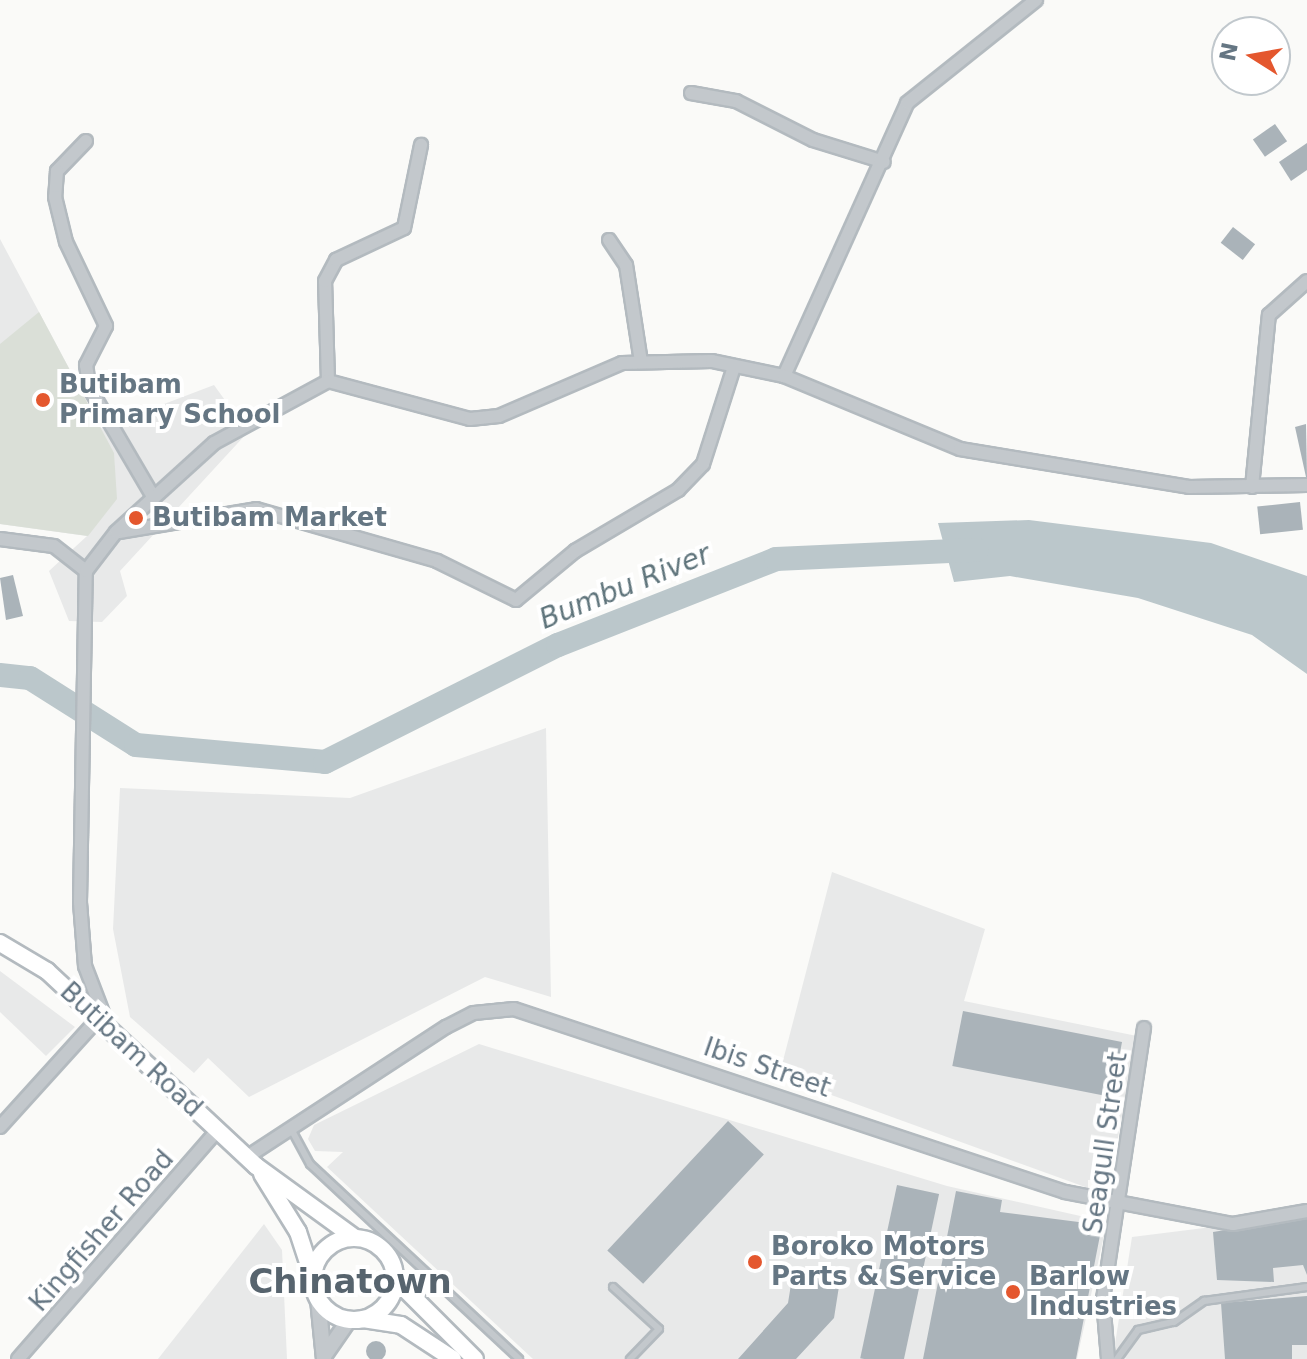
<!DOCTYPE html>
<style>
body{margin:0}
#map{position:relative;width:1307px;height:1359px;overflow:hidden;background:#fafaf8;font-family:"DejaVu Sans",sans-serif}
div>[style]{position:absolute}
.built>*{inset:0;background:#e8e9e9}
.green>*{inset:0;background:#dadfd7}
.water>*{inset:0;background:#bbc7cb}
.river>*{height:24px;margin:-12px;padding:0 12px;transform-origin:12px;border-radius:12px;background:#bbc7cb}
.building>*{inset:0;background:#aab3b9;transform-origin:0 0}
.round{border-radius:50%}
.roads{filter:drop-shadow(2px 0 #b3babf) drop-shadow(-2px 0 #b3babf) drop-shadow(0 2px #b3babf) drop-shadow(0 -2px #b3babf)}
.service>*{height:6px;margin:-3px;padding:0 3px;transform-origin:3px;border-radius:3px;background:#c3c8cc}
.minor>*{height:12px;margin:-6px;padding:0 6px;transform-origin:6px;border-radius:6px;background:#c3c8cc}
.tertiary>*{height:14px;margin:-7px;padding:0 7px;transform-origin:7px;border-radius:7px;background:#c3c8cc}
.secondary>*{height:16px;margin:-8px;padding:0 8px;transform-origin:8px;border-radius:8px;background:#fff}
.secondary>.ring{margin:-8px;padding:0;box-sizing:content-box;background:none;border:16px solid #fff;border-radius:50%}
.dots>*{width:22px;height:22px;translate:-50% -50%;box-sizing:border-box;border:4px solid #fff;border-radius:50%}
span{translate:-50% -50%;white-space:nowrap;text-align:center;line-height:1.15;-webkit-text-stroke:8px #fff;paint-order:stroke}
.poi-label{font-size:26px;color:#657683;font-weight:700}
.left{translate:0 -50%;text-align:left}
.street-label{font-size:26px;color:#657683}
.water-label{font-size:28px;color:#60757c;font-style:italic}
.district-label{font-size:34px;color:#57646e;font-weight:700}
.north{position:absolute;left:1211px;top:16px;width:80px;height:80px;box-sizing:border-box;background:#fff;border:2px solid #c1c8cd;border-radius:50%;rotate:281deg;font-size:22px;font-weight:700;line-height:32px;text-align:center;color:#657683}
.north::after{content:'';display:block;margin:auto;width:28px;height:36px;background:#e4572e;clip-path:polygon(50% 0,100% 100%,50% 72%,0 100%)}
</style>
<div id="map">
<div class="built">
<div style="clip-path:polygon(0 239px,101px 428px,214px 385px,248px 432px,120px 571px,127px 596px,102px 622px,69px 621px,49px 571px,87px 536px,0 524px)"></div>
<div style="clip-path:polygon(546px 728px,551px 997px,485px 977px,249px 1097px,208px 1058px,194px 1073px,130px 1017px,113px 929px,120px 788px,350px 798px)"></div>
<div style="clip-path:polygon(832px 872px,985px 929px,964px 1001px,1137px 1036px,1110px 1180px,1088px 1180px,1088px 1188px,779px 1076px)"></div>
<div style="clip-path:polygon(0 971px,75px 1027px,46px 1056px,0 1012px)"></div>
<div style="clip-path:polygon(479px 1044px,947px 1186px,1107px 1222px,1077px 1359px,533px 1359px,327px 1167px,343px 1152px,315px 1151px,308px 1139px,314px 1125px)"></div>
<div style="clip-path:polygon(1307px 1215px,1307px 1359px,1126px 1359px,1114px 1350px,1132px 1237px)"></div>
<div style="clip-path:polygon(264px 1224px,282px 1250px,287px 1359px,158px 1359px)"></div>
</div>
<div class="green">
<div style="clip-path:polygon(39px 312px,114px 453px,117px 499px,88px 536px,0 524px,0 344px)"></div>
</div>
<div class="water">
<div style="clip-path:polygon(1029px 520px,1211px 543px,1307px 576px,1307px 674px,1252px 635px,1138px 598px,1010px 576px,954px 582px,938px 523px)"></div>
</div>
<div class="river">
<div style="left:0;top:675px;width:30px;rotate:6deg"></div>
<div style="left:30px;top:678px;width:125px;rotate:32.3deg"></div>
<div style="left:136px;top:745px;width:190px;rotate:5.1deg"></div>
<div style="left:325px;top:762px;width:261px;rotate:-26.7deg"></div>
<div style="left:558px;top:645px;width:234px;rotate:-21.5deg"></div>
<div style="left:776px;top:559px;width:201px;rotate:-2.6deg"></div>
</div>
<div class="building">
<div style="left:1275px;top:124px;width:21px;height:27px;rotate:55deg"></div>
<div style="clip-path:polygon(1307px 143px,1307px 170px,1291px 181px,1279px 162px)"></div>
<div style="left:1233px;top:227px;width:28px;height:20px;rotate:38deg"></div>
<div style="clip-path:polygon(1306px 424px,1307px 477px,1306px 477px,1295px 427px)"></div>
<div style="left:1300px;top:502px;width:28px;height:43px;rotate:84deg"></div>
<div style="clip-path:polygon(13px 575px,23px 616px,6px 620px,0 578px)"></div>
<div style="left:963px;top:1011px;width:162px;height:56px;rotate:11deg"></div>
<div style="left:728px;top:1121px;width:49px;height:177px;rotate:43deg"></div>
<div style="left:897px;top:1185px;width:43px;height:177px;rotate:12deg"></div>
<div style="clip-path:polygon(956px 1191px,1002px 1200px,1000px 1212px,1102px 1225px,1076px 1359px,923px 1359px)"></div>
<div style="clip-path:polygon(1307px 1217px,1307px 1275px,1303px 1265px,1273px 1268px,1274px 1282px,1217px 1280px,1213px 1232px)"></div>
<div style="clip-path:polygon(793px 1272px,840px 1280px,834px 1318px,796px 1359px,738px 1359px,788px 1303px)"></div>
<div style="clip-path:polygon(1307px 1296px,1307px 1345px,1292px 1345px,1292px 1359px,1225px 1359px,1221px 1303px)"></div>
<div class="round" style="left:366px;top:1341px;width:20px;height:20px"></div>
</div>
<div class="roads">
<div class="service">
<div style="left:290px;top:1127px;width:42px;rotate:61.6deg"></div>
<div style="left:310px;top:1164px;width:286px;rotate:43deg"></div>
<div style="left:613px;top:1287px;width:62px;rotate:42.4deg"></div>
<div style="left:659px;top:1329px;width:42px;rotate:134deg"></div>
<div style="left:1117px;top:1359px;width:36px;rotate:-54deg"></div>
<div style="left:1138px;top:1330px;width:37px;rotate:-13deg"></div>
<div style="left:1174px;top:1322px;width:37px;rotate:-35deg"></div>
<div style="left:1204px;top:1301px;width:104px;rotate:-7.7deg"></div>
</div>
<div class="minor">
<div style="left:691px;top:93px;width:46px;rotate:10.1deg"></div>
<div style="left:736px;top:101px;width:86px;rotate:26.9deg"></div>
<div style="left:813px;top:140px;width:74px;rotate:17.2deg"></div>
<div style="left:86px;top:141px;width:42px;rotate:134deg"></div>
<div style="left:57px;top:171px;width:26px;rotate:94deg"></div>
<div style="left:55px;top:197px;width:46px;rotate:76.3deg"></div>
<div style="left:66px;top:242px;width:93px;rotate:64.5deg"></div>
<div style="left:106px;top:326px;width:44px;rotate:117.1deg"></div>
<div style="left:86px;top:365px;width:24px;rotate:81deg"></div>
<div style="left:90px;top:389px;width:126px;rotate:59.6deg"></div>
<div style="left:609px;top:240px;width:30px;rotate:56deg"></div>
<div style="left:626px;top:265px;width:98px;rotate:81.2deg"></div>
<div style="left:784px;top:376px;width:299px;rotate:-65.7deg"></div>
<div style="left:907px;top:103px;width:165px;rotate:-38.6deg"></div>
<div style="left:328px;top:381px;width:100px;rotate:-91.7deg"></div>
<div style="left:325px;top:281px;width:24px;rotate:-62deg"></div>
<div style="left:336px;top:260px;width:75px;rotate:-25.2deg"></div>
<div style="left:404px;top:228px;width:85px;rotate:-78.4deg"></div>
<div style="left:1252px;top:487px;width:173px;rotate:-84.4deg"></div>
<div style="left:1269px;top:315px;width:51px;rotate:-41.8deg"></div>
<div style="left:119px;top:532px;width:139px;rotate:-9.5deg"></div>
<div style="left:256px;top:509px;width:188px;rotate:16deg"></div>
<div style="left:437px;top:561px;width:88px;rotate:26.3deg"></div>
<div style="left:516px;top:600px;width:77px;rotate:-39.7deg"></div>
<div style="left:575px;top:551px;width:120px;rotate:-30.6deg"></div>
<div style="left:678px;top:490px;width:36px;rotate:-46deg"></div>
<div style="left:703px;top:464px;width:102px;rotate:-72.3deg"></div>
<div style="left:0;top:539px;width:54px;rotate:7.4deg"></div>
<div style="left:54px;top:546px;width:41px;rotate:38deg"></div>
<div style="left:106px;top:1021px;width:59px;rotate:-110.9deg"></div>
<div style="left:85px;top:966px;width:64px;rotate:-94.5deg"></div>
<div style="left:80px;top:902px;width:331px;rotate:-89deg"></div>
<div style="left:86px;top:571px;width:49px;rotate:-52.4deg"></div>
<div style="left:116px;top:532px;width:132px;rotate:-42.2deg"></div>
<div style="left:214px;top:443px;width:130px;rotate:-28.5deg"></div>
<div style="left:328px;top:381px;width:147px;rotate:15deg"></div>
<div style="left:470px;top:419px;width:29px;rotate:-6deg"></div>
<div style="left:499px;top:416px;width:134px;rotate:-23.3deg"></div>
<div style="left:622px;top:363px;width:90px;rotate:-1.3deg"></div>
<div style="left:712px;top:361px;width:74px;rotate:11.8deg"></div>
<div style="left:784px;top:376px;width:191px;rotate:22.5deg"></div>
<div style="left:960px;top:449px;width:232px;rotate:9.4deg"></div>
<div style="left:1189px;top:487px;width:118px;rotate:-1deg"></div>
<div style="left:0;top:1127px;width:143px;rotate:-47.8deg"></div>
<div style="left:247px;top:1157px;width:238px;rotate:-33.2deg"></div>
<div style="left:446px;top:1027px;width:31px;rotate:-27deg"></div>
<div style="left:474px;top:1013px;width:40px;rotate:-5.7deg"></div>
<div style="left:514px;top:1009px;width:581px;rotate:18.37deg"></div>
<div style="left:1065px;top:1192px;width:171px;rotate:10.8deg"></div>
<div style="left:1233px;top:1224px;width:75px;rotate:-10deg"></div>
<div style="left:18px;top:1359px;width:304px;rotate:-48.9deg"></div>
<div style="left:1108px;top:1359px;width:60px;rotate:-94.8deg"></div>
<div style="left:1103px;top:1299px;width:274px;rotate:-81.4deg"></div>
</div>
<div class="tertiary">
<div style="left:318px;top:1299px;width:60px;rotate:84.3deg"></div>
<div style="left:324px;top:1356px;width:44px;rotate:-55.2deg"></div>
</div>
<div class="secondary">
<div style="left:0;top:943px;width:55px;rotate:30.8deg"></div>
<div style="left:47px;top:971px;width:286px;rotate:43deg"></div>
<div style="left:256px;top:1166px;width:122px;rotate:36deg"></div>
<div style="left:262px;top:1174px;width:68px;rotate:58.2deg"></div>
<div style="left:298px;top:1232px;width:48px;rotate:71.9deg"></div>
<div class="ring" style="left:313px;top:1238px;width:66px;height:66px"></div>
<div style="left:395px;top:1279px;width:113px;rotate:45deg"></div>
<div style="left:363px;top:1319px;width:38px;rotate:9deg"></div>
<div style="left:401px;top:1325px;width:62px;rotate:33.2deg"></div>
</div>
</div>
<div class="dots">
<div style="left:43px;top:400px;background:#e4572e"></div>
<div style="left:136px;top:518px;background:#e4572e"></div>
<div style="left:755px;top:1262px;background:#e4572e"></div>
<div style="left:1013px;top:1292px;background:#e4572e"></div>
</div>
<div class="poi-label">
<span class="left" style="left:59px;top:400px">Butibam<br>Primary School</span>
<span class="left" style="left:152px;top:518px">Butibam Market</span>
<span class="left" style="left:771px;top:1262px">Boroko Motors<br>Parts &amp; Service</span>
<span class="left" style="left:1029px;top:1292px">Barlow<br>Industries</span>
</div>
<div class="street-label">
<span style="left:131px;top:1050px;rotate:43deg">Butibam Road</span>
<span style="left:767px;top:1068px;rotate:19deg">Ibis Street</span>
<span style="left:1106px;top:1143px;rotate:-82deg">Seagull Street</span>
<span style="left:102px;top:1231px;rotate:-49deg">Kingfisher Road</span>
</div>
<div class="water-label">
<span style="left:625px;top:587px;rotate:-22deg">Bumbu River</span>
</div>
<div class="district-label">
<span style="left:350px;top:1282px">Chinatown</span>
</div>
<div class="north">N</div>
</div>
